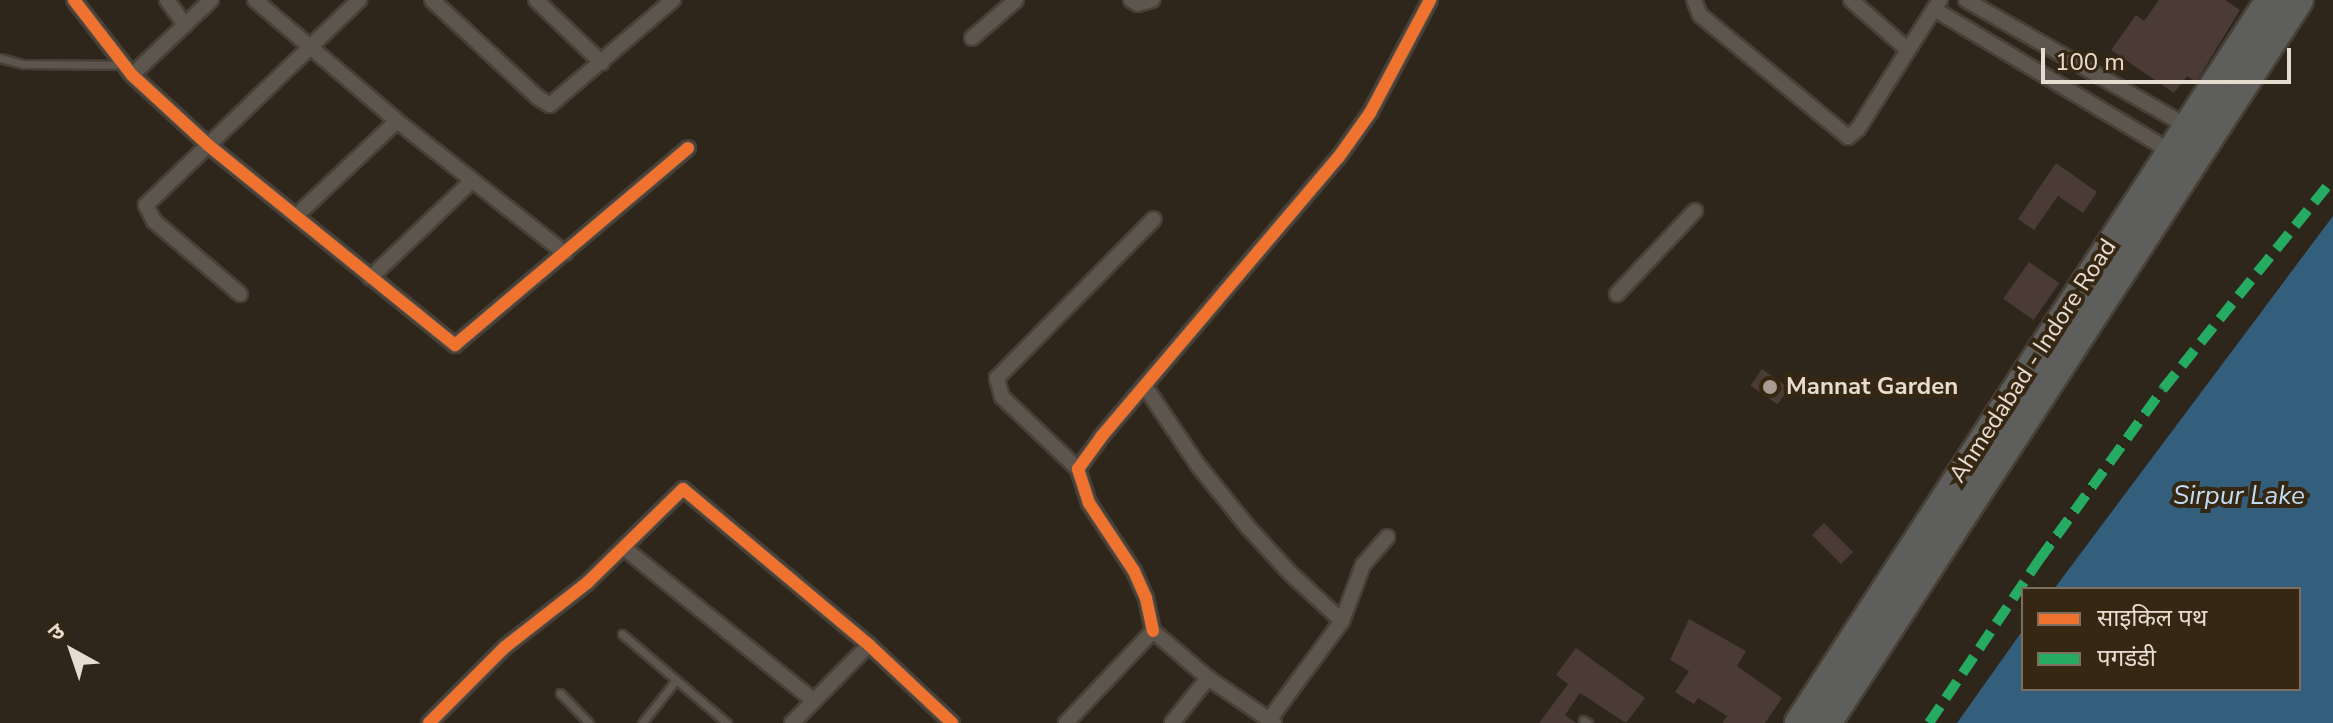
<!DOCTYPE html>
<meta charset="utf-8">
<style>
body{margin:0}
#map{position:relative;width:2333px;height:723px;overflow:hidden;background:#2e261b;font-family:"Nunito Sans","Noto Sans Devanagari",sans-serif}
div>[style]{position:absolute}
.water>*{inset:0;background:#335f7d}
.building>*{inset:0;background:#4a3b36;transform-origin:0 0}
.roads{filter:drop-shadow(2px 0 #484037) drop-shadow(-2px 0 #484037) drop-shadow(0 2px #484037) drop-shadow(0 -2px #484037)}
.lane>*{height:7px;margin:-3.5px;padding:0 3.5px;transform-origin:3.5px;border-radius:3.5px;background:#5c564e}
.street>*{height:14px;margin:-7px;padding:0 7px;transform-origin:7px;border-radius:7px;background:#5c564e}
.highway>*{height:28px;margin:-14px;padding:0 14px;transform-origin:14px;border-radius:14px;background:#5e5e5c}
.quiet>*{height:10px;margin-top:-5px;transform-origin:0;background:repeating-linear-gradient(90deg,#26ab63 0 20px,transparent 0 30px)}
.cycleway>*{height:12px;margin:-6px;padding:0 6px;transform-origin:6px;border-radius:6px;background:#ef722f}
.dots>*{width:22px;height:22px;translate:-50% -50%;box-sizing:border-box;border:4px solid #362713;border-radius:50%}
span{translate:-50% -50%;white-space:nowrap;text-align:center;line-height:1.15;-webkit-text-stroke:8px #362713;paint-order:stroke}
.street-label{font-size:24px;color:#e6dcd0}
.poi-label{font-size:24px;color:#e6dcd0;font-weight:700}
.left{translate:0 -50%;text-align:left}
.water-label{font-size:26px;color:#c1ddf3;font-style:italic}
.legend{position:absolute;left:2021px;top:587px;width:280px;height:104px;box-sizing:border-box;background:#362713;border:2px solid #7c6f5f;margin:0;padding:10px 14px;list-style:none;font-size:24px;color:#e6dcd0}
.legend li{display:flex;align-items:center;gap:16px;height:40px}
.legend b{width:40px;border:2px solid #7c6f5f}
.north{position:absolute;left:32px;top:611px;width:80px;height:80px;-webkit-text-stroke:6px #362713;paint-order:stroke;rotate:320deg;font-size:22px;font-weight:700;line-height:32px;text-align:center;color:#e6dcd0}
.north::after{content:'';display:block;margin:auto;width:28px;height:36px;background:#e6dcd0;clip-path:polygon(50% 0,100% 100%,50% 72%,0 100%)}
.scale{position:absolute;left:2041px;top:48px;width:250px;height:36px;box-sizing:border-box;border:4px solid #e6dcd0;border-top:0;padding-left:10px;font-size:24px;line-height:28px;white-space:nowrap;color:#e6dcd0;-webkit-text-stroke:6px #362713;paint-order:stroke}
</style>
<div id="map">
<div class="water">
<div style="clip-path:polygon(2333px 216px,2333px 723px,1957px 723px,2023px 630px,2023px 689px,2299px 689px,2299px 589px,2054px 589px)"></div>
</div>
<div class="building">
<div style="clip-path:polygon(2159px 0,2225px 0,2240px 10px,2196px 82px,2187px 76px,2174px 93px,2111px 50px,2136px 15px,2144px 21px)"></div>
<div style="clip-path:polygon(2056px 163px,2097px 192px,2083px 213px,2058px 196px,2034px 230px,2018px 219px)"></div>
<div style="left:2029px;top:262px;width:37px;height:45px;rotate:35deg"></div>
<div style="left:1762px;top:369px;width:33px;height:20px;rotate:35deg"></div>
<div style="left:1824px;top:523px;width:41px;height:17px;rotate:45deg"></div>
<div style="clip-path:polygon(1689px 619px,1746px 651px,1737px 666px,1782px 698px,1765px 723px,1722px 723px,1727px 716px,1698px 698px,1694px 704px,1675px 692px,1689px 671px,1670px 660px)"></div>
<div style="clip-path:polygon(1576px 648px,1645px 698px,1626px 723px,1580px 693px,1565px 715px,1576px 723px,1539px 723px,1568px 684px,1556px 675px)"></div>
</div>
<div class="roads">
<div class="lane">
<div style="left:0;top:58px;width:24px;rotate:15deg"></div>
<div style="left:23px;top:64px;width:101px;rotate:0.6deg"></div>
<div style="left:622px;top:634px;width:138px;rotate:40.3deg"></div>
<div style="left:560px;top:693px;width:42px;rotate:46deg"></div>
<div style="left:1583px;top:720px;width:6px;rotate:31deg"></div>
<div style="left:642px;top:723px;width:55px;rotate:-51.7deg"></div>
</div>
<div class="street">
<div style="left:74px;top:0;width:95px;rotate:52.3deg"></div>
<div style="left:132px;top:75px;width:103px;rotate:42.6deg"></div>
<div style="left:208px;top:145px;width:318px;rotate:39deg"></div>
<div style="left:455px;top:345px;width:305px;rotate:-40.2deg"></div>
<div style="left:167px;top:0;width:31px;rotate:54deg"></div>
<div style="left:255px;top:0;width:187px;rotate:40.4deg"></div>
<div style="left:397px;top:121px;width:214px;rotate:38.2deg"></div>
<div style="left:432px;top:0;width:143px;rotate:42.7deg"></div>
<div style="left:537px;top:97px;width:15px;rotate:32deg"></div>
<div style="left:550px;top:105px;width:162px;rotate:-40.5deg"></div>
<div style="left:536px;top:0;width:91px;rotate:43.7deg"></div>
<div style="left:1131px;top:0;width:8px;rotate:30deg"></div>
<div style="left:1138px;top:4px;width:15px;rotate:-16deg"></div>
<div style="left:1694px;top:0;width:16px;rotate:68deg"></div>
<div style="left:1700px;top:15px;width:192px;rotate:39.5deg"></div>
<div style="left:1848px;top:137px;width:13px;rotate:-39deg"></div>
<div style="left:1858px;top:129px;width:153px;rotate:-57.6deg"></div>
<div style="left:1851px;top:0;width:74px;rotate:41.2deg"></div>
<div style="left:1966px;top:0;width:254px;rotate:29.7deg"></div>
<div style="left:1934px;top:9px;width:275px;rotate:31deg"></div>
<div style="left:972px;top:38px;width:58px;rotate:-40.8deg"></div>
<div style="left:132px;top:75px;width:109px;rotate:-43.5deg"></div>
<div style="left:297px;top:215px;width:137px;rotate:-43.2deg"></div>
<div style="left:370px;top:278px;width:141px;rotate:-43.6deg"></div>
<div style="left:240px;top:294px;width:113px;rotate:-139.7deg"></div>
<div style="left:154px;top:221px;width:18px;rotate:-117deg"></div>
<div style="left:146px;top:205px;width:296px;rotate:-43.9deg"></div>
<div style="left:1617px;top:294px;width:114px;rotate:-46.8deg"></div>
<div style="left:1146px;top:388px;width:92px;rotate:56.1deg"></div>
<div style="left:1197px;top:464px;width:80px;rotate:51.1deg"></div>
<div style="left:1247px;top:526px;width:64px;rotate:47.5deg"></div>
<div style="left:1290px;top:573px;width:71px;rotate:42.7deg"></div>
<div style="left:1078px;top:469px;width:105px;rotate:-136.5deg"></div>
<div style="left:1002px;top:397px;width:20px;rotate:-105deg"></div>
<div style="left:997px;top:378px;width:223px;rotate:-45.4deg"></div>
<div style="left:624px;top:548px;width:243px;rotate:38.8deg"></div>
<div style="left:1153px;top:631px;width:34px;rotate:-102deg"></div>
<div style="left:1146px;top:598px;width:30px;rotate:-114deg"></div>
<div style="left:1134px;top:571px;width:82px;rotate:-123.5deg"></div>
<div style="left:1089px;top:503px;width:36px;rotate:-108deg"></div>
<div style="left:1078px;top:469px;width:39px;rotate:-54deg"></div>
<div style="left:1101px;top:437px;width:366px;rotate:-49.7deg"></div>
<div style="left:1338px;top:158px;width:55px;rotate:-54.6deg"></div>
<div style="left:1370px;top:113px;width:128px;rotate:-62deg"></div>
<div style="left:1269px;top:720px;width:123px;rotate:-53.6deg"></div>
<div style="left:1342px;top:621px;width:60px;rotate:-69.4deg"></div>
<div style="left:1363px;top:565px;width:37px;rotate:-49deg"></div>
<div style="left:429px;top:723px;width:107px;rotate:-45deg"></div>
<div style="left:505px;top:647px;width:104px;rotate:-38deg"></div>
<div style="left:587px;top:583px;width:134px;rotate:-44.4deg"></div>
<div style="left:683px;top:489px;width:243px;rotate:40deg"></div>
<div style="left:869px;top:645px;width:114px;rotate:43.2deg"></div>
<div style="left:792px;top:723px;width:110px;rotate:-45.4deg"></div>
<div style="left:1066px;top:723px;width:127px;rotate:-46.6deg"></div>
<div style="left:1153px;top:631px;width:72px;rotate:40.5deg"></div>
<div style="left:1208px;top:678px;width:80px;rotate:34.3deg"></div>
<div style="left:1172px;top:723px;width:58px;rotate:-51.3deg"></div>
</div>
<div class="highway">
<div style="left:1799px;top:723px;width:863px;rotate:-56.92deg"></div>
<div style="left:1827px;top:723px;width:863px;rotate:-56.86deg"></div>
</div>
</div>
<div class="quiet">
<div style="left:1929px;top:723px;width:197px;rotate:-56deg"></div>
<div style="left:2039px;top:560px;width:211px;rotate:-54.1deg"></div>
<div style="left:2163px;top:389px;width:270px;rotate:-51deg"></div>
</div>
<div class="cycleway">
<div style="left:74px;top:0;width:95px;rotate:52.3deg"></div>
<div style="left:132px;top:75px;width:103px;rotate:42.6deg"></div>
<div style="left:208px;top:145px;width:318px;rotate:39deg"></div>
<div style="left:455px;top:345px;width:305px;rotate:-40.2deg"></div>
<div style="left:1153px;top:631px;width:34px;rotate:-102deg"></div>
<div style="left:1146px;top:598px;width:30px;rotate:-114deg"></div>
<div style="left:1134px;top:571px;width:82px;rotate:-123.5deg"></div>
<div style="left:1089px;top:503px;width:36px;rotate:-108deg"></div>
<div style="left:1078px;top:469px;width:39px;rotate:-54deg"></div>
<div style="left:1101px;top:437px;width:366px;rotate:-49.7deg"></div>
<div style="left:1338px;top:158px;width:55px;rotate:-54.6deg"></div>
<div style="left:1370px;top:113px;width:128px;rotate:-62deg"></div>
<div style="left:429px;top:723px;width:107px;rotate:-45deg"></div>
<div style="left:505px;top:647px;width:104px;rotate:-38deg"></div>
<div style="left:587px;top:583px;width:134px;rotate:-44.4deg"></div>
<div style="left:683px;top:489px;width:243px;rotate:40deg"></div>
<div style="left:869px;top:645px;width:114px;rotate:43.2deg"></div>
</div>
<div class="dots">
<div style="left:1770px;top:387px;background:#a69c91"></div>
</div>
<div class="street-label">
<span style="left:2033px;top:361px;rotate:-57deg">Ahmedabad - Indore Road</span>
</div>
<div class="poi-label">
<span class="left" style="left:1786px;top:387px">Mannat Garden</span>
</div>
<div class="water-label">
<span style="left:2239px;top:496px">Sirpur Lake</span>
</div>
<ul class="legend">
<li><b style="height:10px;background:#ef722f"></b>साइकिल पथ</li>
<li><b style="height:10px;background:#26ab63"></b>पगडंडी</li>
</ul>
<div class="north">उ</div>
<div class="scale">100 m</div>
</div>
